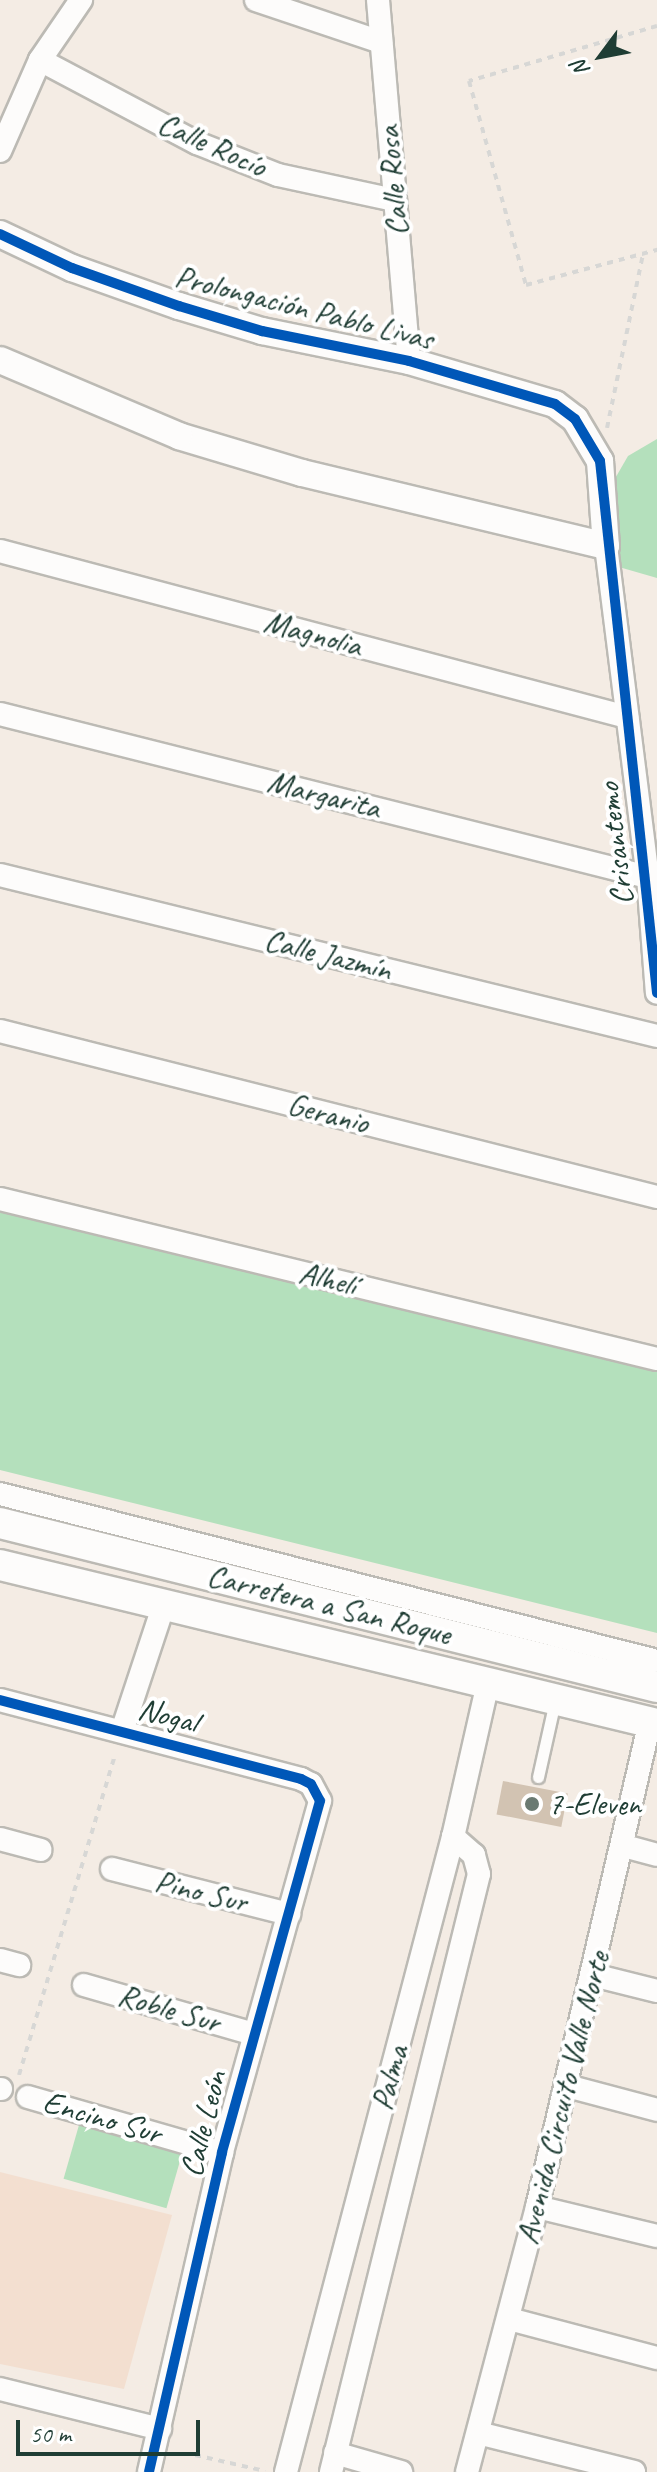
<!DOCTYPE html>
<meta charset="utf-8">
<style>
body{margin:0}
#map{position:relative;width:657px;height:2472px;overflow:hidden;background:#f4ece4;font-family:Caveat,sans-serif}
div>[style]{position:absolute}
.built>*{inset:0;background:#f3dfd0}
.green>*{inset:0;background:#b4e0bc;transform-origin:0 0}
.building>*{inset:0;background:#d2c3b2;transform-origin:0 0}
.path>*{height:4px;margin-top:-2px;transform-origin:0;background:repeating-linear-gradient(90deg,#d7d7d5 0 6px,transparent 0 12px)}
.roads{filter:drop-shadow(2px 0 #bcbab4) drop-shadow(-2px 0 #bcbab4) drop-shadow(0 2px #bcbab4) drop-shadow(0 -2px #bcbab4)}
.service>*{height:11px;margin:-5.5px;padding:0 5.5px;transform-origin:5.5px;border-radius:5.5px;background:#fdfcfb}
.minor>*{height:22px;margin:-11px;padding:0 11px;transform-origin:11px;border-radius:11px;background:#fdfcfb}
.tertiary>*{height:26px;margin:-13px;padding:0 13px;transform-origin:13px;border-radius:13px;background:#fdfcfb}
.secondary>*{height:30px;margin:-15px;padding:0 15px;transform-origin:15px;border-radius:15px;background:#fdfcfb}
.cycleway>*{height:10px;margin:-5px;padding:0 5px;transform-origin:5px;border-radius:5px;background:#0057b8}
.dots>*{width:22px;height:22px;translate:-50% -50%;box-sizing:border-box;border:4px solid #fff;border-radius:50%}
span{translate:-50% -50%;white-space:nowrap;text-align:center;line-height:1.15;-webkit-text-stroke:8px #fff;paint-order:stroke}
.street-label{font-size:32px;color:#1f3d34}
.poi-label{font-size:32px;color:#1f3d34}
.left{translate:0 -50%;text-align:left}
.north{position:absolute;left:561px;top:16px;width:80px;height:80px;-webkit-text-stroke:6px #fff;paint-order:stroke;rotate:238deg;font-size:22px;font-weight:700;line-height:32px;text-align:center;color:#1f3d34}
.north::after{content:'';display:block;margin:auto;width:28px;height:36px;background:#1f3d34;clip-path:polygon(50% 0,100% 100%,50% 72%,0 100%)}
.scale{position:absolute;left:16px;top:2420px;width:184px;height:36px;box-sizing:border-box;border:4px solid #1f3d34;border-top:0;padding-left:10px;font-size:24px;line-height:28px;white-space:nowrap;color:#1f3d34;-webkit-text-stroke:6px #fff;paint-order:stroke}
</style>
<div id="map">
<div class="built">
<div style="clip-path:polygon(0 2172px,172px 2215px,124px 2389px,0 2364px)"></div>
</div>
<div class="green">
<div style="clip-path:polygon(657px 439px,657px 578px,612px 565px,613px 482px,628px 456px)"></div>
<div style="clip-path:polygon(0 1203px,657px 1359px,657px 1633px,0 1470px)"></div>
<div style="left:79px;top:2125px;width:107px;height:56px;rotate:16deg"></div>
</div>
<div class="building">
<div style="left:503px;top:1781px;width:66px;height:34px;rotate:11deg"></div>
</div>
<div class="path">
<div style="left:657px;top:26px;width:196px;rotate:163.7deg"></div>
<div style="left:469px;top:81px;width:212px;rotate:74.4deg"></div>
<div style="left:526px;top:285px;width:136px;rotate:-15deg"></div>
<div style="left:607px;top:428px;width:178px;rotate:-78.3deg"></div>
<div style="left:19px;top:2075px;width:335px;rotate:-73.3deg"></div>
<div style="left:195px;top:2455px;width:72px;rotate:12.9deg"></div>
</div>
<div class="roads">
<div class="service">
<div style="left:538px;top:1777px;width:78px;rotate:-77.4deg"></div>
</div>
<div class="minor">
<div style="left:256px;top:0;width:132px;rotate:18.6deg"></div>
<div style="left:378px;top:0;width:362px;rotate:85.1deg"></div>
<div style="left:40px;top:60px;width:178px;rotate:27.9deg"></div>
<div style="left:197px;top:143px;width:87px;rotate:21.6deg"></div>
<div style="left:278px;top:175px;width:120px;rotate:12.1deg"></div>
<div style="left:0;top:151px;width:99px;rotate:-66.3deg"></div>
<div style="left:40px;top:60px;width:73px;rotate:-55.7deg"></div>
<div style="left:606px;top:546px;width:334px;rotate:82.8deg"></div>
<div style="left:648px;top:877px;width:116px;rotate:85.6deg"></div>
<div style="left:0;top:551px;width:649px;rotate:14.83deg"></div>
<div style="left:0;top:714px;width:668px;rotate:14.12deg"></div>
<div style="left:0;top:875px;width:676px;rotate:13.77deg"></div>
<div style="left:0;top:1031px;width:678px;rotate:14.18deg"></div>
<div style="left:0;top:1199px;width:676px;rotate:13.69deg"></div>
<div style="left:0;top:1494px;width:678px;rotate:14.26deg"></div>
<div style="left:0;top:1700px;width:311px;rotate:14.7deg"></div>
<div style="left:301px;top:1779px;width:11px;rotate:27deg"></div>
<div style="left:311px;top:1784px;width:19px;rotate:62deg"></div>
<div style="left:320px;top:1801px;width:365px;rotate:105.6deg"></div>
<div style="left:222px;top:2153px;width:327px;rotate:102.9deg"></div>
<div style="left:122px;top:1731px;width:131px;rotate:-71.7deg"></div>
<div style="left:0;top:1839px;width:42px;rotate:15deg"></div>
<div style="left:624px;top:1846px;width:34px;rotate:15deg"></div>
<div style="left:112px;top:1869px;width:183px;rotate:14.3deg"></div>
<div style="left:0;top:1960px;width:20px;rotate:15deg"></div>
<div style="left:593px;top:1975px;width:66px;rotate:14deg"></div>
<div style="left:84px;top:1985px;width:177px;rotate:16.1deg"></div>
<div style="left:567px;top:2086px;width:93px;rotate:14.9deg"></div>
<div style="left:0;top:2089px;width:1px"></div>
<div style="left:28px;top:2097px;width:202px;rotate:16.1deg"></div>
<div style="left:537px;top:2207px;width:123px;rotate:13.6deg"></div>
<div style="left:509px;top:2319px;width:153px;rotate:14.8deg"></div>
<div style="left:0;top:2389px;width:165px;rotate:14deg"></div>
<div style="left:478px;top:2433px;width:161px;rotate:14deg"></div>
<div style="left:335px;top:2453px;width:69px;rotate:16.1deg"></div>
<div style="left:286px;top:2472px;width:657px;rotate:-75.27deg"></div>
<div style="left:453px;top:1837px;width:158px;rotate:-77.2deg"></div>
<div style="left:331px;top:2472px;width:616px;rotate:-76.1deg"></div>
<div style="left:479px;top:1874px;width:20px;rotate:-105deg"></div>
<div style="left:474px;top:1855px;width:28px;rotate:-139deg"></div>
<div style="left:467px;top:2472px;width:274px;rotate:-75.2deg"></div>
<div style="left:537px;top:2207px;width:498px;rotate:-76.9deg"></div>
</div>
<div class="tertiary">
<div style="left:0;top:234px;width:80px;rotate:25.3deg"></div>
<div style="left:72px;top:268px;width:114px;rotate:19.6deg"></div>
<div style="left:179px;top:306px;width:87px;rotate:16.8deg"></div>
<div style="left:262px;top:331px;width:150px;rotate:11.5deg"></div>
<div style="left:409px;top:361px;width:152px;rotate:16.4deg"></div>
<div style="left:555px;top:404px;width:25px;rotate:37deg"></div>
<div style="left:575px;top:419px;width:49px;rotate:59.2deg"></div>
<div style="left:600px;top:461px;width:85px;rotate:86deg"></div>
<div style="left:606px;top:546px;width:313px;rotate:-166.5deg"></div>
<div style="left:302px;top:473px;width:128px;rotate:-163.3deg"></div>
<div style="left:179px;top:436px;width:194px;rotate:-157deg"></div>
</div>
<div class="secondary">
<div style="left:0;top:1523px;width:677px;rotate:14.02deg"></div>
<div style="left:0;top:1565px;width:676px;rotate:13.6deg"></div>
</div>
</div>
<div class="cycleway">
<div style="left:0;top:234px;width:80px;rotate:25.3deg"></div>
<div style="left:72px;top:268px;width:114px;rotate:19.6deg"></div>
<div style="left:179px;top:306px;width:87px;rotate:16.8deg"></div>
<div style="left:262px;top:331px;width:150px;rotate:11.5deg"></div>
<div style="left:409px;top:361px;width:152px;rotate:16.4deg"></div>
<div style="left:555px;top:404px;width:25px;rotate:37deg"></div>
<div style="left:575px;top:419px;width:49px;rotate:59.2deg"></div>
<div style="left:600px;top:461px;width:535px;rotate:83.88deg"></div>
<div style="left:0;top:1700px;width:311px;rotate:14.7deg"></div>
<div style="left:301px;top:1779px;width:11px;rotate:27deg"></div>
<div style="left:311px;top:1784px;width:19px;rotate:62deg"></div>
<div style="left:320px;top:1801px;width:365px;rotate:105.6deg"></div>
<div style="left:222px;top:2153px;width:327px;rotate:102.9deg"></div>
</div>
<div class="dots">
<div style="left:532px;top:1804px;background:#6a7a72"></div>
</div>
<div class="street-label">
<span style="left:212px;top:145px;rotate:24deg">Calle Rocío</span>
<span style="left:393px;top:181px;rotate:-95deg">Calle Rosa</span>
<span style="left:304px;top:308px;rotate:14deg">Prolongación Pablo Livas</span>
<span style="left:313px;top:634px;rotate:15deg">Magnolia</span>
<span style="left:324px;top:795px;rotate:14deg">Margarita</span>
<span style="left:616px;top:844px;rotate:-97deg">Crisantemo</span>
<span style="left:328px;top:955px;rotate:14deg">Calle Jazmín</span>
<span style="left:328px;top:1114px;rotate:14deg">Geranio</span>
<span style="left:328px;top:1279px;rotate:14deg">Alhelí</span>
<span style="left:329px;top:1605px;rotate:14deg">Carretera a San Roque</span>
<span style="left:168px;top:1716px;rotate:15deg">Nogal</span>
<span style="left:201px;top:1892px;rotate:14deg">Pino Sur</span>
<span style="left:169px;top:2009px;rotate:16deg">Roble Sur</span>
<span style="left:390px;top:2078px;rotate:-75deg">Palma</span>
<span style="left:563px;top:2098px;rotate:-76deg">Avenida Circuito Valle Norte</span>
<span style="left:102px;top:2118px;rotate:16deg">Encino Sur</span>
<span style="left:204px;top:2124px;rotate:-76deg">Calle León</span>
</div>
<div class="poi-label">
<span class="left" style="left:548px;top:1804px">7-Eleven</span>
</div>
<div class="north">N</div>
<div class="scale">50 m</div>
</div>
